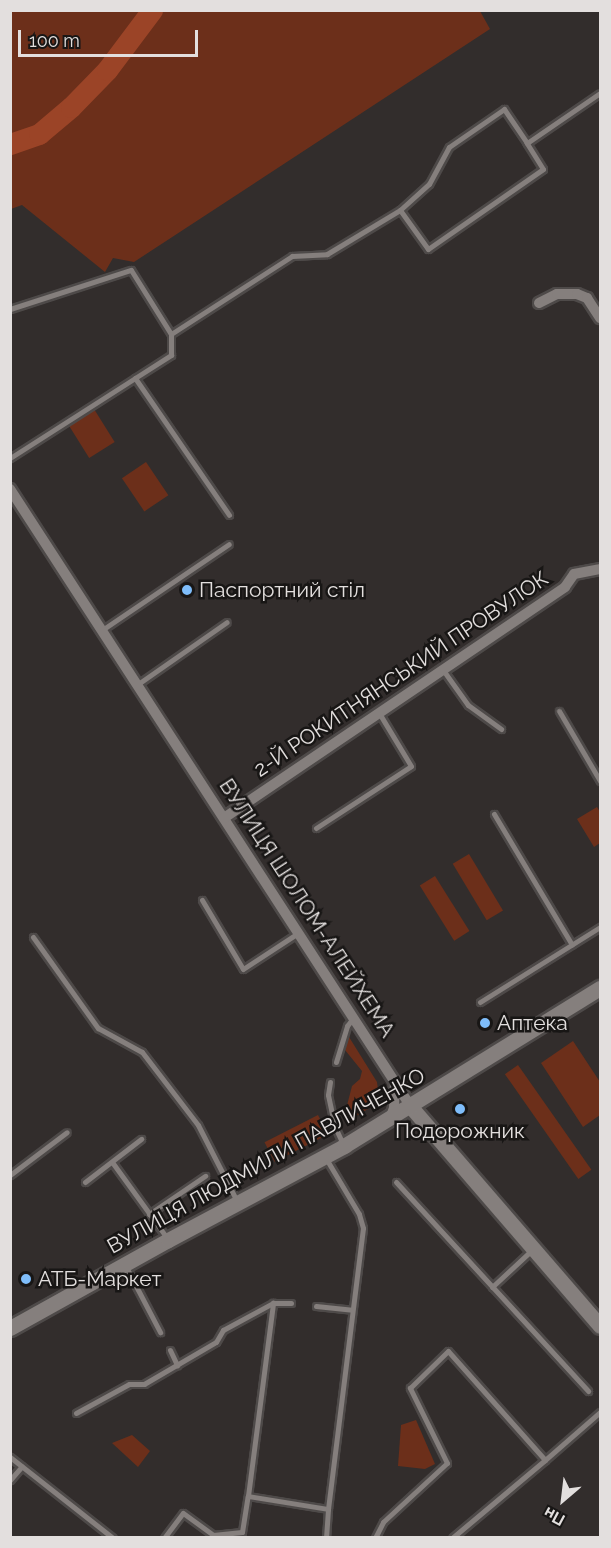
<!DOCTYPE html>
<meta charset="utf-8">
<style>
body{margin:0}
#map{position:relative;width:611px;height:1548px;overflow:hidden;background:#322d2c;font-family:Raleway,sans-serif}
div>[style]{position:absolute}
.green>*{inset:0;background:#6c2f1a;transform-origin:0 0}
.river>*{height:21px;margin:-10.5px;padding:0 10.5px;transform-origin:10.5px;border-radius:10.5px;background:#9b4427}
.roads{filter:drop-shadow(2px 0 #4e4a49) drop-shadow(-2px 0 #4e4a49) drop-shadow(0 2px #4e4a49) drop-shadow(0 -2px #4e4a49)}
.lane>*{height:5px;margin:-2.5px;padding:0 2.5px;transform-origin:2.5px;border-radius:2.5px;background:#857f7d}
.street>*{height:10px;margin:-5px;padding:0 5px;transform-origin:5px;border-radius:5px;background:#857f7d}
.secondary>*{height:15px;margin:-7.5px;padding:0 7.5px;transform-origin:7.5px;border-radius:7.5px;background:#857f7d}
.dots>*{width:16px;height:16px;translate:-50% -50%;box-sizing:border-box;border:3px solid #181615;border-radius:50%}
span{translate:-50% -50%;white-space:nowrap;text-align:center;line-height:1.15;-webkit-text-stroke:5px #181615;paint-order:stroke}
.poi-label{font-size:21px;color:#e3dfde}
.left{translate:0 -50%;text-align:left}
.street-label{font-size:21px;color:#e3dfde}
.frame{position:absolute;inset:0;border:12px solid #e3dfde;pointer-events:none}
.north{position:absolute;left:533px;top:1470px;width:60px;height:60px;-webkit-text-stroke:4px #181615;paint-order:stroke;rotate:208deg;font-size:16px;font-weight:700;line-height:24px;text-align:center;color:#e3dfde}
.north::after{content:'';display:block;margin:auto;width:21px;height:27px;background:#e3dfde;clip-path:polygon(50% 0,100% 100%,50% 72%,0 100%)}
.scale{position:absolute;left:18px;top:30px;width:180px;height:27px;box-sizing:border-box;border:3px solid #e3dfde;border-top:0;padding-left:8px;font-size:18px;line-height:21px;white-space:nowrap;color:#e3dfde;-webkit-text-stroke:4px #181615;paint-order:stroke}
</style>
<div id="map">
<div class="green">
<div style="clip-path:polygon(480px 11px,490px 29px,134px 262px,113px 258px,105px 272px,22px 205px,11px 209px,11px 11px)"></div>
<div style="left:94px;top:409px;width:39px;height:30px;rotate:58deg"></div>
<div style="left:146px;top:462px;width:40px;height:29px;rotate:56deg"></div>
<div style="clip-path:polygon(597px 807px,600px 812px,600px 843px,594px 847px,577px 819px)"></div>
<div style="left:469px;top:854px;width:66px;height:19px;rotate:59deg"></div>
<div style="left:435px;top:876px;width:65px;height:18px;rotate:58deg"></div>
<div style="clip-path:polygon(349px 1037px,377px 1082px,378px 1090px,375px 1101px,368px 1109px,346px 1122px,344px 1117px,352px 1086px,360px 1079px,362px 1071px,345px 1050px)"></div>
<div style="clip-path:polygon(573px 1041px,600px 1082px,600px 1115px,583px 1127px,541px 1063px)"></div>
<div style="left:518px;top:1065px;width:128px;height:16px;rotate:55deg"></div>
<div style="left:318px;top:1115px;width:22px;height:60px;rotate:63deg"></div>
<div style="clip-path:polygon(416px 1420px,435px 1464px,425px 1469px,398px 1466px,401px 1425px)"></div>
<div style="clip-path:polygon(132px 1435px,150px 1451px,138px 1467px,112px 1443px)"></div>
</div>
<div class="river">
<div style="left:10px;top:144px;width:31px;rotate:-19deg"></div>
<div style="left:39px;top:134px;width:42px;rotate:-40.2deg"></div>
<div style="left:71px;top:107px;width:52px;rotate:-45.8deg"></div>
<div style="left:107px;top:70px;width:75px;rotate:-53.1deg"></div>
</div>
<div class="roads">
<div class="lane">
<div style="left:400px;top:210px;width:48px;rotate:54.3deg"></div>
<div style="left:428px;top:249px;width:140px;rotate:-34.8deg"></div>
<div style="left:543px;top:169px;width:31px;rotate:-122deg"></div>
<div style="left:10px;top:309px;width:127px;rotate:-17.9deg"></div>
<div style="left:131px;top:270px;width:75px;rotate:58deg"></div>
<div style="left:171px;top:334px;width:144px;rotate:-32.8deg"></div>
<div style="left:292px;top:256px;width:35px;rotate:-3deg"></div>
<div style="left:327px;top:254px;width:85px;rotate:-31.1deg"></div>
<div style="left:400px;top:210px;width:39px;rotate:-42deg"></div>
<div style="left:429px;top:184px;width:42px;rotate:-61.6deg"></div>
<div style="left:449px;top:147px;width:67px;rotate:-34.6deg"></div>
<div style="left:504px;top:109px;width:41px;rotate:55.9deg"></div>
<div style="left:527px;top:143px;width:88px;rotate:-34.4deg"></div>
<div style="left:135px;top:378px;width:43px;rotate:-32.6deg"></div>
<div style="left:171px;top:355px;width:21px;rotate:-90deg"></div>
<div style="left:10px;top:458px;width:148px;rotate:-32.6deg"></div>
<div style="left:135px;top:378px;width:166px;rotate:55.5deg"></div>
<div style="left:102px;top:630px;width:153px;rotate:-34.1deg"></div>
<div style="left:443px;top:670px;width:43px;rotate:54.5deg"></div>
<div style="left:468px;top:705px;width:41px;rotate:36deg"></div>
<div style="left:138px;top:684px;width:108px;rotate:-34.9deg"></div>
<div style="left:559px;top:711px;width:81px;rotate:59.6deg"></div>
<div style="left:494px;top:814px;width:152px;rotate:59.2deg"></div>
<div style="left:316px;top:828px;width:113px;rotate:-33.1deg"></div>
<div style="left:411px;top:766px;width:62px;rotate:-121.1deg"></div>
<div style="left:202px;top:900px;width:80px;rotate:59.3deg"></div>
<div style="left:243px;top:969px;width:66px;rotate:-33.2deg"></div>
<div style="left:33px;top:937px;width:112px;rotate:54.5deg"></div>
<div style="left:98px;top:1028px;width:50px;rotate:28.6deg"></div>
<div style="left:142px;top:1052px;width:92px;rotate:52.5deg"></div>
<div style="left:198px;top:1125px;width:88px;rotate:62.9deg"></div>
<div style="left:480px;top:1002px;width:142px;rotate:-32deg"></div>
<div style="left:336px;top:1062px;width:38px;rotate:-73deg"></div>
<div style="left:347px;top:1026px;width:10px;rotate:-53deg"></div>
<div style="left:330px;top:1082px;width:13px;rotate:99deg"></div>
<div style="left:328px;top:1095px;width:33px;rotate:78deg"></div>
<div style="left:335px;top:1127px;width:19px;rotate:65deg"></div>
<div style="left:112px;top:1162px;width:94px;rotate:54.1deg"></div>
<div style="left:10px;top:1175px;width:71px;rotate:-37deg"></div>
<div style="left:85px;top:1182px;width:71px;rotate:-37.5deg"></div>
<div style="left:396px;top:1182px;width:284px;rotate:47.4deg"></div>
<div style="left:149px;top:1214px;width:68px;rotate:-34.2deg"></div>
<div style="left:125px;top:1265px;width:76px;rotate:62.4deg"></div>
<div style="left:492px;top:1287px;width:56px;rotate:-42.8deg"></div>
<div style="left:316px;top:1306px;width:36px;rotate:6deg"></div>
<div style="left:170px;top:1350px;width:17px;rotate:65deg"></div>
<div style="left:76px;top:1413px;width:60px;rotate:-28.7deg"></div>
<div style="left:129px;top:1384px;width:15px"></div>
<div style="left:144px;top:1384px;width:83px;rotate:-30.3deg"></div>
<div style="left:216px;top:1342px;width:14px;rotate:-60deg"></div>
<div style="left:223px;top:1330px;width:57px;rotate:-28.4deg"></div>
<div style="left:273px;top:1303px;width:18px"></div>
<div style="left:10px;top:1457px;width:131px;rotate:38.2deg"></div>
<div style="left:545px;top:1460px;width:73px;rotate:-41.1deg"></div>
<div style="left:10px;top:1480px;width:18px;rotate:-49deg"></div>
<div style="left:248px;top:1496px;width:195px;rotate:-82.6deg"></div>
<div style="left:164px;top:1538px;width:31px;rotate:-53deg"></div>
<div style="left:183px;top:1513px;width:37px;rotate:36deg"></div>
<div style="left:213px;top:1535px;width:29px;rotate:-6deg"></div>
<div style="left:242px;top:1532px;width:36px;rotate:-81deg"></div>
<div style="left:248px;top:1496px;width:81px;rotate:9.2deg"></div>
<div style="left:328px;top:1509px;width:283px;rotate:-82.9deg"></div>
<div style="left:363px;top:1228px;width:15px;rotate:-106deg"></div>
<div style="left:359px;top:1214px;width:66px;rotate:-120.8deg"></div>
<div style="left:326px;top:1538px;width:29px;rotate:-86deg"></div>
<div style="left:375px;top:1538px;width:18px;rotate:-63deg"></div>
<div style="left:383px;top:1522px;width:87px;rotate:-42.7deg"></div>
<div style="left:447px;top:1463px;width:84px;rotate:-116.3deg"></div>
<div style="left:410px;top:1388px;width:53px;rotate:-44.2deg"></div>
<div style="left:448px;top:1351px;width:146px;rotate:48.3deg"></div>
<div style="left:545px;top:1460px;width:121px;rotate:140deg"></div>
</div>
<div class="street">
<div style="left:539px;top:303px;width:20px;rotate:-27deg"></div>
<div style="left:557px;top:294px;width:20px"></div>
<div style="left:577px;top:294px;width:11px;rotate:22deg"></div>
<div style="left:587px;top:298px;width:24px;rotate:57deg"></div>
<div style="left:10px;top:489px;width:737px;rotate:57.02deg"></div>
<div style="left:224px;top:818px;width:412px;rotate:-34.1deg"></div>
<div style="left:565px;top:587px;width:16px;rotate:-55deg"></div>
<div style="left:574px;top:574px;width:26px;rotate:-11deg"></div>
<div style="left:390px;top:1119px;width:12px;rotate:-70deg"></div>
<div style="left:394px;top:1108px;width:25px;rotate:-88deg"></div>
</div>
<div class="secondary">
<div style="left:411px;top:1107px;width:289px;rotate:49.2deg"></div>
<div style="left:10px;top:1328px;width:181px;rotate:-29.1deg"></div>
<div style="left:168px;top:1240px;width:200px;rotate:-28.1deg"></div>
<div style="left:344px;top:1146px;width:301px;rotate:-31.7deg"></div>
</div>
</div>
<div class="dots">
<div style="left:187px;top:590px;background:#7fbdfa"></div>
<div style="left:485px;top:1023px;background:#7fbdfa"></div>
<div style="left:460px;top:1109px;background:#7fbdfa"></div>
<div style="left:26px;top:1279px;background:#7fbdfa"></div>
</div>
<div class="poi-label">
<span class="left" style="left:199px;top:590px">Паспортний стіл</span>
<span class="left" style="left:497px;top:1023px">Аптека</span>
<span style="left:460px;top:1131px">Подорожник</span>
<span class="left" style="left:38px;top:1279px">АТБ-Маркет</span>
</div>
<div class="street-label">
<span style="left:401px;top:674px;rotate:-34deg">2-Й РОКИТНЯНСЬКИЙ ПРОВУЛОК</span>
<span style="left:307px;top:908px;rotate:57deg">ВУЛИЦЯ ШОЛОМ-АЛЕЙХЕМА</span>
<span style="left:266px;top:1161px;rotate:-29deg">ВУЛИЦЯ ЛЮДМИЛИ ПАВЛИЧЕНКО</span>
</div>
<div class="frame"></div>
<div class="north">Пн</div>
<div class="scale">100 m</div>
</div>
